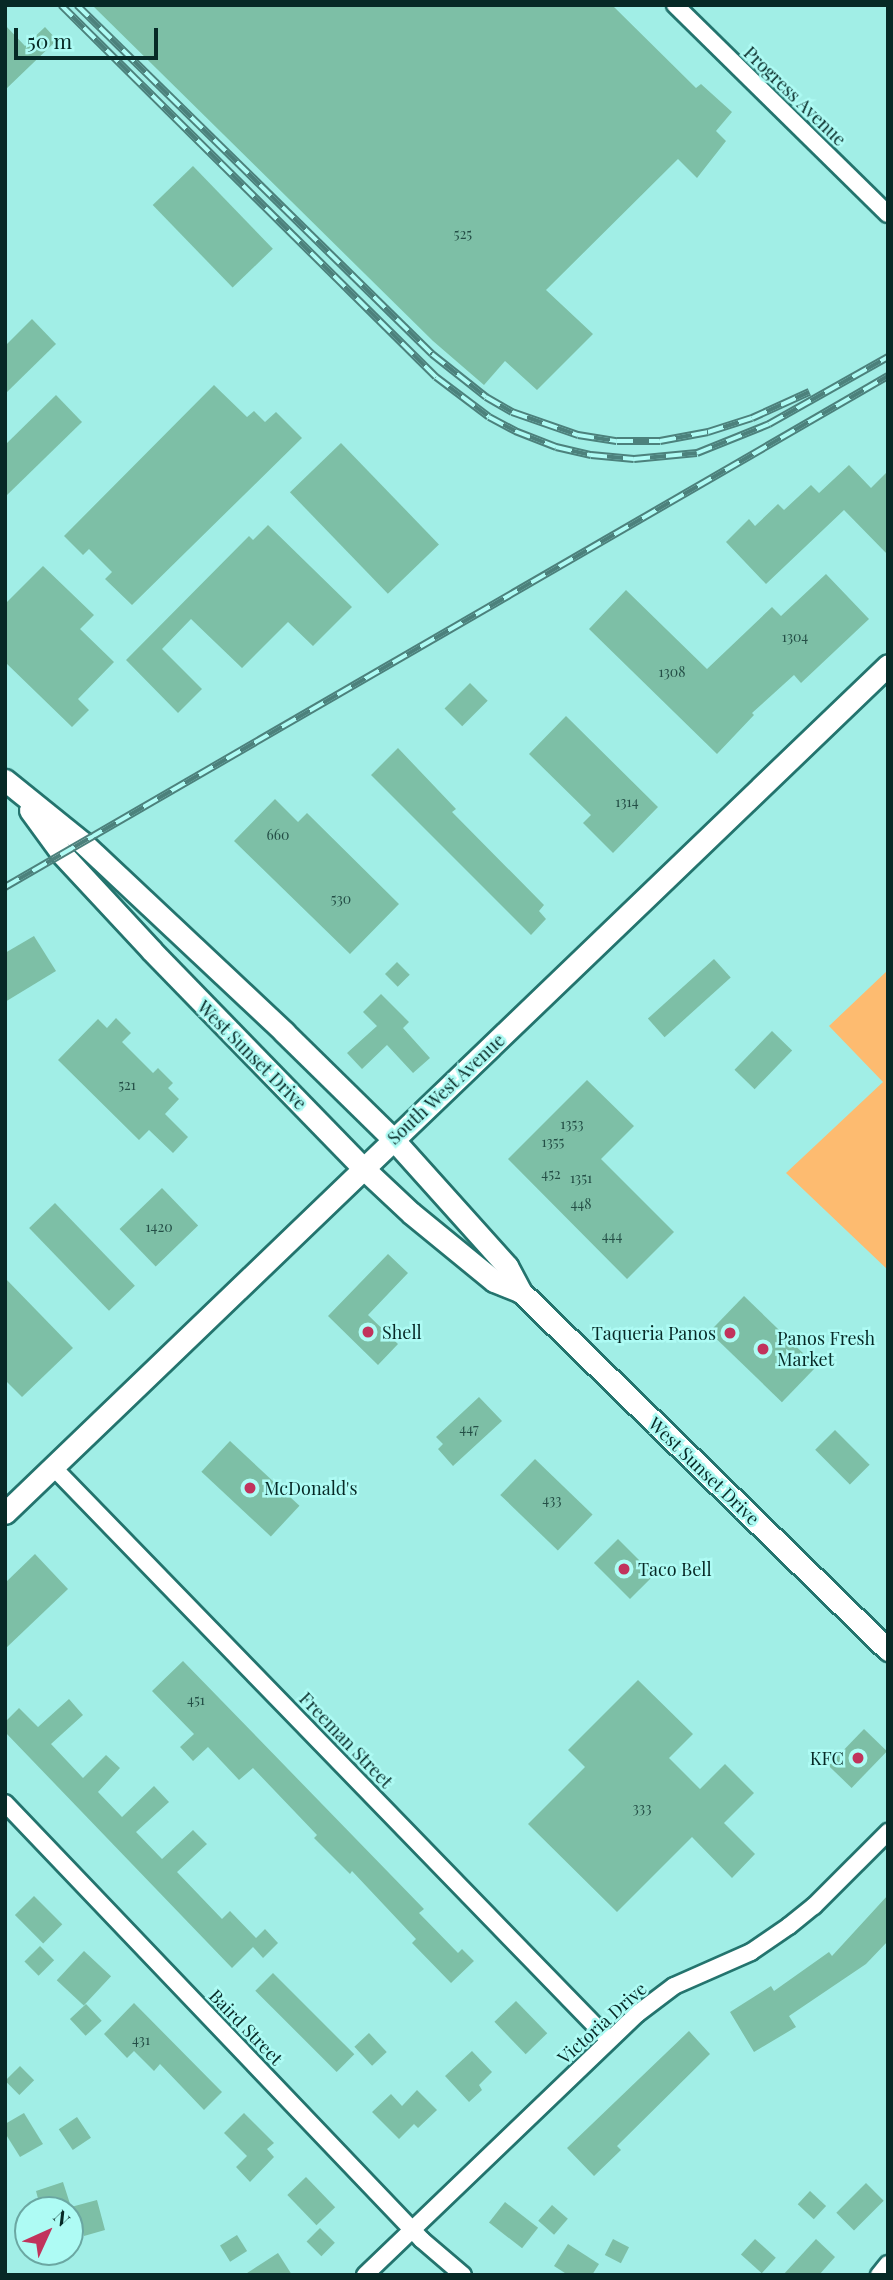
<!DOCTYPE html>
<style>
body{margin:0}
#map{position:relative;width:893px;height:2280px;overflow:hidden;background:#a1eee6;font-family:"Playfair Display",serif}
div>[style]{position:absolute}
.green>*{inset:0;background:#fdbb70}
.building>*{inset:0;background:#7dbfa6;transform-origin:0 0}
.roads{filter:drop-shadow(2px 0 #24746e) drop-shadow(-2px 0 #24746e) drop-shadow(0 2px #24746e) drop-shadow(0 -2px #24746e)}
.street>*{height:16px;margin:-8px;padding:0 8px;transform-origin:8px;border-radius:8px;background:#fff}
.secondary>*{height:21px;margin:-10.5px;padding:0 10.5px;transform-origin:10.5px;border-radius:10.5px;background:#fff}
.rail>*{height:8px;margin-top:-4px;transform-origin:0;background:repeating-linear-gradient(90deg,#aefbf4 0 16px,#4c817c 0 32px);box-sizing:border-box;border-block:2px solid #4c817c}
.dots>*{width:19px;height:19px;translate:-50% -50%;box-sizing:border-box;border:4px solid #aefbf4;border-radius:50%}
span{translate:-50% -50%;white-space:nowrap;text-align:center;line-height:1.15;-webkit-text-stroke:5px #aefbf4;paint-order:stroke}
.number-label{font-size:14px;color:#244e46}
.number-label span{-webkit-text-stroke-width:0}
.street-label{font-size:18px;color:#072926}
.poi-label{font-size:18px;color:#072926}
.left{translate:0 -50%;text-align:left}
.right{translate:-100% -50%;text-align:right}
.frame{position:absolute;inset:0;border:7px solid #072926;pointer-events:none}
.north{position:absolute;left:14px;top:2196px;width:70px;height:70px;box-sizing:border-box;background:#aefbf4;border:2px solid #6ba7a2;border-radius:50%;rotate:45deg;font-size:19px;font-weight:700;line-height:28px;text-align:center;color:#072926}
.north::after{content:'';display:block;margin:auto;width:24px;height:32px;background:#c1335c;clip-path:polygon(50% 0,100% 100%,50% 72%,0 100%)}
.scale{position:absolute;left:14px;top:28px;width:144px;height:32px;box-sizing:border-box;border:4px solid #072926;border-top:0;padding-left:9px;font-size:21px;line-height:24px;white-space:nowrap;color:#072926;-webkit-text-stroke:5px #aefbf4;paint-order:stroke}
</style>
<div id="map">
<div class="green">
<div style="clip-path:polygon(888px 970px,888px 1270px,786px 1173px,883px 1082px,829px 1026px)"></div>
</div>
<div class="building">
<div style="clip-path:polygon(92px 5px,612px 5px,696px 88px,701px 84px,732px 112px,716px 131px,726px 141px,697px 178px,678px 159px,546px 290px,593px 334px,537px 390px,505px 361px,484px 385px,433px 341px)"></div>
<div style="clip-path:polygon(5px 25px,25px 46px,45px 27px,57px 40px,5px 90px)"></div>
<div style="left:193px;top:166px;width:115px;height:56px;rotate:46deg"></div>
<div style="clip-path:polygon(32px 319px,56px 344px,5px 394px,5px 346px)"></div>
<div style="clip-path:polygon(214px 385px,247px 417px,254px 411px,265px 422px,276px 412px,302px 438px,132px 605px,105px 579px,112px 572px,89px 549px,83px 555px,64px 536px)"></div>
<div style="clip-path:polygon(56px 395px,82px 422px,5px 497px,5px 445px)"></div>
<div style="left:341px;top:443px;width:141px;height:71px;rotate:46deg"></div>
<div style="clip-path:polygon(849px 465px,871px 488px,888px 471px,888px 555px,844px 510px,766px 584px,726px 542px,749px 519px,755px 526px,778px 504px,784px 510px,811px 485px,819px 493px)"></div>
<div style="clip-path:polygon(268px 525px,352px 607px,313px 646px,288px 622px,242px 668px,191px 619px,162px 649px,202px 689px,178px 713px,126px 660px,249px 536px,253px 540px)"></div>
<div style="clip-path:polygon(43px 566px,94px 615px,80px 629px,114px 662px,78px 699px,89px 710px,72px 727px,5px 662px,5px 604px)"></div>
<div style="clip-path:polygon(826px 574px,869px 619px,801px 683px,794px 675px,752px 713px,754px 715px,717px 754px,589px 629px,626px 590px,707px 669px,772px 607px,781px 616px)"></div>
<div style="left:470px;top:683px;width:25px;height:36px;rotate:45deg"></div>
<div style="clip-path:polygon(566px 716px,658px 807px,613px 853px,583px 823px,591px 815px,529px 754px)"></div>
<div style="clip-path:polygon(398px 748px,456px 809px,452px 812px,544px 905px,539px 911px,546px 919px,531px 935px,371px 775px)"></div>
<div style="clip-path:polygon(275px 799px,298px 822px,307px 813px,399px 904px,350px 954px,234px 841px)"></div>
<div style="clip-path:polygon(34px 936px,56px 971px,5px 1002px,5px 953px)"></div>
<div style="left:714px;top:959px;width:25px;height:89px;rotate:48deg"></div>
<div style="left:397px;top:962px;width:18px;height:17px;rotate:45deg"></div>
<div style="clip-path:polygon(381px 994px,409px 1022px,403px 1028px,430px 1058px,413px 1073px,387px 1045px,362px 1069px,347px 1053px,377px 1026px,363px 1012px)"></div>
<div style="clip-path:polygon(116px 1018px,131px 1033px,122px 1042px,153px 1073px,158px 1068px,173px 1083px,168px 1088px,179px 1099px,165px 1114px,188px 1137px,173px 1153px,149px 1130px,139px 1140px,58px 1060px,98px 1019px,107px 1028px)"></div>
<div style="left:772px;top:1031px;width:28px;height:54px;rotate:44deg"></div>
<div style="clip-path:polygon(587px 1080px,634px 1126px,601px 1159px,674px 1232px,627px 1279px,508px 1159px)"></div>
<div style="left:162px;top:1188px;width:52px;height:59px;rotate:46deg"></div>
<div style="left:55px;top:1203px;width:115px;height:36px;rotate:46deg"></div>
<div style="clip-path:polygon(388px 1254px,408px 1273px,368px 1315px,398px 1344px,378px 1365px,328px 1316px)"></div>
<div style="clip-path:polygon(5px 1278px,73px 1348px,22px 1397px,5px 1380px)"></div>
<div style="left:744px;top:1296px;width:101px;height:50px;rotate:44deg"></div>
<div style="clip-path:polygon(479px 1397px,502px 1421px,453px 1466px,438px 1449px,443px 1444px,436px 1437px)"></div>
<div style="left:835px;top:1430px;width:49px;height:28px;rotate:45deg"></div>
<div style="left:230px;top:1441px;width:95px;height:42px;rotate:43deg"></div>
<div style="left:535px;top:1459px;width:80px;height:50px;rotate:44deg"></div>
<div style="left:618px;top:1539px;width:51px;height:34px;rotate:45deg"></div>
<div style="clip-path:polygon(35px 1554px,68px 1589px,5px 1649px,5px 1583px)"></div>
<div style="clip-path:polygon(183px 1661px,424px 1909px,419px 1913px,458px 1953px,462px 1949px,474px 1961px,451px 1983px,412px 1943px,416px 1939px,352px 1871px,350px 1874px,314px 1838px,317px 1835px,253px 1768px,239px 1780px,208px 1747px,193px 1761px,180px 1747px,194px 1734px,152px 1691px)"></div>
<div style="clip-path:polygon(638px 1680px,693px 1734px,669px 1758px,700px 1789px,725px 1764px,754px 1793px,724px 1823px,755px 1854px,732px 1878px,692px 1837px,617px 1912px,528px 1824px,585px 1767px,568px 1750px)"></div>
<div style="clip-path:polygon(69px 1699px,83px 1715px,51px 1744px,83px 1778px,106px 1755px,120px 1768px,98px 1792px,122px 1817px,154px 1786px,169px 1802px,136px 1832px,162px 1859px,193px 1830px,207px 1844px,177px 1872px,222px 1919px,230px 1911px,256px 1938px,265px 1929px,278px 1943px,263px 1958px,253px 1947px,232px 1968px,5px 1732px,5px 1722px,19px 1708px,38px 1727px)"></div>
<div style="left:864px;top:1729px;width:32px;height:51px;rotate:44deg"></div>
<div style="clip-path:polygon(888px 1895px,888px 1941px,866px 1964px,789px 2016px,796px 2027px,754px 2052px,730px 2012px,771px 1986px,774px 1991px,829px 1952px,832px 1956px)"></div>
<div style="left:34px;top:1896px;width:40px;height:27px;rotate:45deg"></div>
<div style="left:40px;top:1946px;width:20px;height:22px;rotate:45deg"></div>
<div style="left:84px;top:1951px;width:37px;height:40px;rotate:43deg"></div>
<div style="left:273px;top:1973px;width:115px;height:25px;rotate:45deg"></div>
<div style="left:516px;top:2001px;width:45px;height:30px;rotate:46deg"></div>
<div style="clip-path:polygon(134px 2003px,222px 2092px,204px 2110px,160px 2064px,154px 2071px,134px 2051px,127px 2058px,104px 2034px)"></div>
<div style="left:86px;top:2004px;width:23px;height:22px;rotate:47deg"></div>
<div style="clip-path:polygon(689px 2031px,710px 2054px,617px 2146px,621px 2150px,594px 2176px,567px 2148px)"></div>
<div style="left:369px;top:2033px;width:26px;height:20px;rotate:47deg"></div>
<div style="clip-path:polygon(472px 2051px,492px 2072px,479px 2085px,482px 2090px,469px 2102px,445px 2076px)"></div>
<div style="left:20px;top:2066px;width:20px;height:21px;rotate:45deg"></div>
<div style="clip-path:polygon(417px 2090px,437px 2110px,418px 2128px,414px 2124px,399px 2139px,372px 2112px,391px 2094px,402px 2106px)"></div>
<div style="clip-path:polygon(24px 2113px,43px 2144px,20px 2157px,5px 2133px,5px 2124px)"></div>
<div style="clip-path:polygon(244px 2113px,274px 2143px,267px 2149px,274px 2157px,250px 2182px,236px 2167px,247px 2156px,224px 2133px)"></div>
<div style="left:77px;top:2117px;width:25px;height:22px;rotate:56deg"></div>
<div style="left:306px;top:2177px;width:42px;height:26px;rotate:46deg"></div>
<div style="clip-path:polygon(63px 2182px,71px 2207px,97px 2200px,105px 2230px,84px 2236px,80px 2220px,70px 2223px,70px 2210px,41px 2210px,36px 2191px)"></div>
<div style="left:866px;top:2183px;width:25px;height:42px;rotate:45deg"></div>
<div style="left:810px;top:2191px;width:22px;height:18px;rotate:43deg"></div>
<div style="left:505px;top:2202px;width:42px;height:26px;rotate:38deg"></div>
<div style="left:552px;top:2205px;width:21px;height:21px;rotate:41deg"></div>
<div style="left:320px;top:2228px;width:21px;height:19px;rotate:45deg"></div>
<div style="left:237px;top:2235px;width:19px;height:20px;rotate:58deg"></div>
<div style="left:613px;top:2239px;width:18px;height:18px;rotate:27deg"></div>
<div style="left:755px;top:2239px;width:28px;height:21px;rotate:42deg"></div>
<div style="clip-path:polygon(816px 2239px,835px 2257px,819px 2275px,783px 2275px)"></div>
<div style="clip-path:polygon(568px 2244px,599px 2264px,592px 2275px,568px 2275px,554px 2266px)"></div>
<div style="clip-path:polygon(278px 2253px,292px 2275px,244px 2275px)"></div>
</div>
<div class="roads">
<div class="street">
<div style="left:675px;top:5px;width:298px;rotate:44.5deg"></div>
<div style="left:53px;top:1467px;width:798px;rotate:45.86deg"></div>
<div style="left:5px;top:1803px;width:604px;rotate:46.34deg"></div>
<div style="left:422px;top:2240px;width:54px;rotate:40.5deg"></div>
<div style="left:365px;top:2275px;width:377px;rotate:-43.8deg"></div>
<div style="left:637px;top:2014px;width:46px;rotate:-37.1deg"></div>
<div style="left:674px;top:1986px;width:84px;rotate:-23.8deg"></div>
<div style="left:751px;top:1952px;width:46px;rotate:-34.4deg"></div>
<div style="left:789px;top:1926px;width:32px;rotate:-39deg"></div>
<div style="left:814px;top:1906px;width:105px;rotate:-45deg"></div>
<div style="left:879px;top:2275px;width:14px;rotate:-51deg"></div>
</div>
<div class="secondary">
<div style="left:5px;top:780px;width:100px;rotate:38.9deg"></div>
<div style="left:83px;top:843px;width:276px;rotate:43.2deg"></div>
<div style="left:284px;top:1032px;width:153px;rotate:44.5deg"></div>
<div style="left:393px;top:1139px;width:171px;rotate:48.1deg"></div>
<div style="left:507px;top:1266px;width:30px;rotate:62deg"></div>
<div style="left:521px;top:1292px;width:513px;rotate:44.29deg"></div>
<div style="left:30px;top:810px;width:54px;rotate:54deg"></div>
<div style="left:62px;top:854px;width:132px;rotate:47.1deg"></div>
<div style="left:152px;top:951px;width:303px;rotate:45.8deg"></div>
<div style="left:363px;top:1168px;width:66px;rotate:43.2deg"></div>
<div style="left:411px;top:1213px;width:107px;rotate:39.3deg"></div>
<div style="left:494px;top:1281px;width:29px;rotate:22deg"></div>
<div style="left:5px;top:1513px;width:1224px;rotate:-43.84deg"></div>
</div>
</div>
<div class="rail">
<div style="left:61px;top:5px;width:528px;rotate:44.77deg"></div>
<div style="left:436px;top:377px;width:66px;rotate:37deg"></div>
<div style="left:489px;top:417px;width:30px;rotate:28deg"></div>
<div style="left:515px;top:431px;width:44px;rotate:21.3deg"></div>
<div style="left:556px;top:447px;width:36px;rotate:13deg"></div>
<div style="left:591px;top:455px;width:43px;rotate:5.3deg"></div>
<div style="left:634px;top:459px;width:63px;rotate:-5.4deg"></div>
<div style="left:697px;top:453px;width:78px;rotate:-21.9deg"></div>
<div style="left:769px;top:424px;width:137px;rotate:-29.4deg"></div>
<div style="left:77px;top:5px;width:498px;rotate:44.5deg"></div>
<div style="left:432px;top:354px;width:69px;rotate:38.5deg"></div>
<div style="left:486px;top:397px;width:30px;rotate:30deg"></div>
<div style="left:512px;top:412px;width:70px;rotate:19.2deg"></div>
<div style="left:578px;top:435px;width:39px;rotate:9deg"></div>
<div style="left:617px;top:441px;width:43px"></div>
<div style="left:660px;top:441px;width:49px;rotate:-10.6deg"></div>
<div style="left:708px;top:432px;width:46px;rotate:-17.7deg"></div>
<div style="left:752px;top:418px;width:63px;rotate:-24.5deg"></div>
<div style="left:5px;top:887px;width:1020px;rotate:-30.06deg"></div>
</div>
<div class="dots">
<div style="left:368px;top:1332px;background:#c1335c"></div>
<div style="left:730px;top:1333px;background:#c1335c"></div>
<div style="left:763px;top:1349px;background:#c1335c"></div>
<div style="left:250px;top:1488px;background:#c1335c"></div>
<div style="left:624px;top:1569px;background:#c1335c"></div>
<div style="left:858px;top:1758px;background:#c1335c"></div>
</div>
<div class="number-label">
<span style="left:463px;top:234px">525</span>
<span style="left:795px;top:637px">1304</span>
<span style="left:672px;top:672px">1308</span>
<span style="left:627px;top:802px">1314</span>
<span style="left:278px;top:835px">660</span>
<span style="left:341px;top:899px">530</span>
<span style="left:127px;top:1085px">521</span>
<span style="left:572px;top:1124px">1353</span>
<span style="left:553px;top:1142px">1355</span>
<span style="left:551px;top:1174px">452</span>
<span style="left:581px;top:1178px">1351</span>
<span style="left:581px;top:1204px">448</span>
<span style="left:159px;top:1227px">1420</span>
<span style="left:612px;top:1236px">444</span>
<span style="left:469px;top:1429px">447</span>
<span style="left:552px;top:1500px">433</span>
<span style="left:196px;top:1700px">451</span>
<span style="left:642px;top:1808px">333</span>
<span style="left:141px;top:2040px">431</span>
</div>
<div class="street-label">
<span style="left:795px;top:96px;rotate:44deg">Progress Avenue</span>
<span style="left:252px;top:1055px;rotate:45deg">West Sunset Drive</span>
<span style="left:446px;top:1089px;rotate:-43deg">South West Avenue</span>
<span style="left:704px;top:1471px;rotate:44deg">West Sunset Drive</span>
<span style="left:346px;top:1740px;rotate:46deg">Freeman Street</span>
<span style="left:602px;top:2023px;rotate:-42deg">Victoria Drive</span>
<span style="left:246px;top:2027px;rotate:46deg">Baird Street</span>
</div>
<div class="poi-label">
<span class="left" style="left:382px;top:1332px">Shell</span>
<span class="right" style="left:716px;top:1333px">Taqueria Panos</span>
<span class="left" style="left:777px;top:1349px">Panos Fresh<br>Market</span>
<span class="left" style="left:264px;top:1488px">McDonald's</span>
<span class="left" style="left:638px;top:1569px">Taco Bell</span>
<span class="right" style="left:844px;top:1758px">KFC</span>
</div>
<div class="frame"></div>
<div class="north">N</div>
<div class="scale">50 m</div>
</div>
